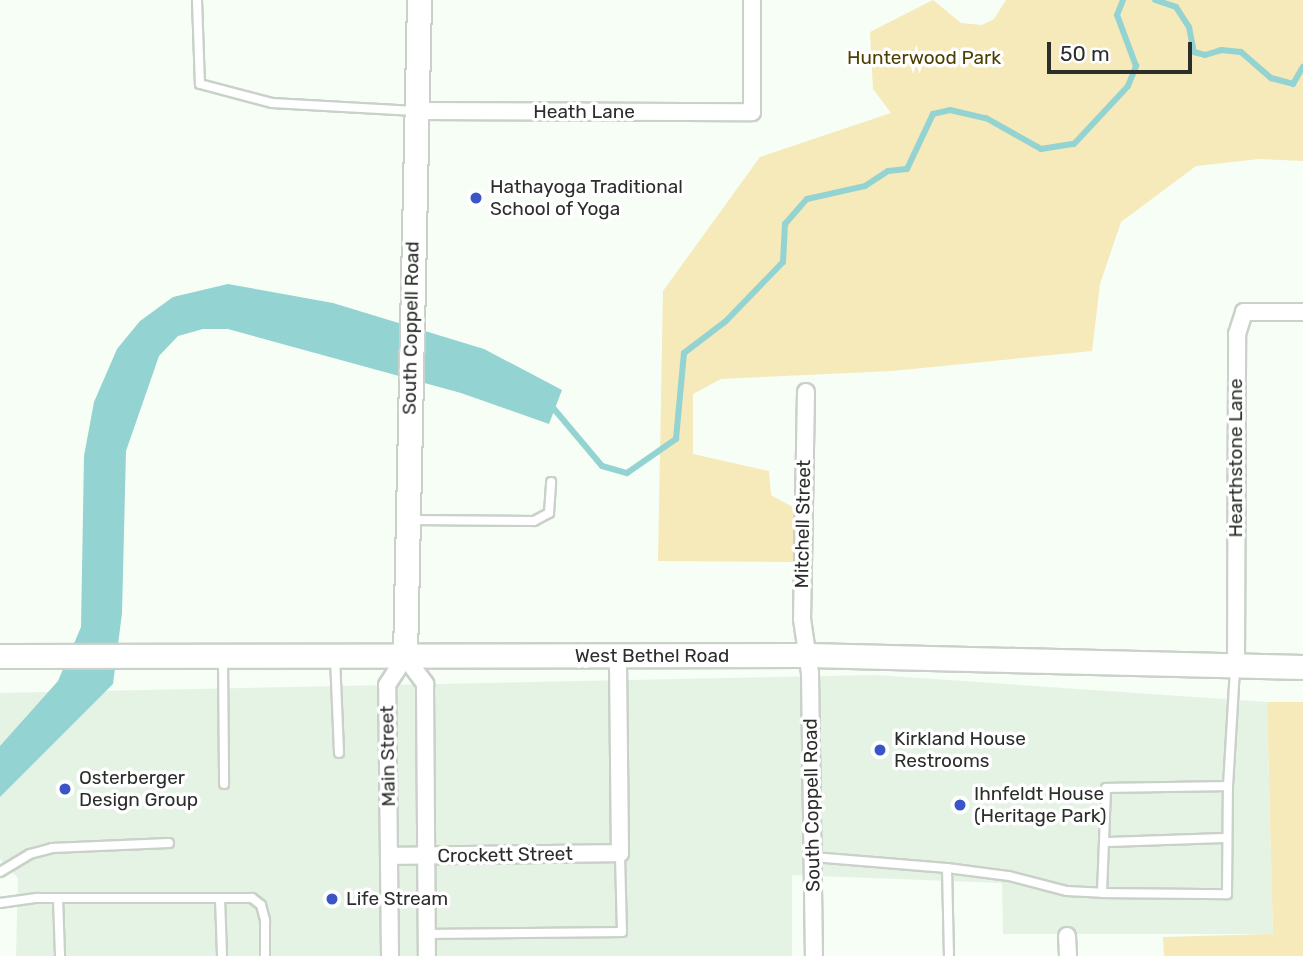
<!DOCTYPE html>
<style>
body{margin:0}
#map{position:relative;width:1303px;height:956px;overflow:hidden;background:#f6fef6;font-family:Rubik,sans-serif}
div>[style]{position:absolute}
.built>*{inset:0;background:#e5f3e5}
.green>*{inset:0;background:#f6e9ba}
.water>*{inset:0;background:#93d3d2}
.stream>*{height:6px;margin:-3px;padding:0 3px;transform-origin:3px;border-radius:3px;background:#93d3d2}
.roads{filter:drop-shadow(2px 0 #c9d1c9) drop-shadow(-2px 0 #c9d1c9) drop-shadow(0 2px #c9d1c9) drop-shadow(0 -2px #c9d1c9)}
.lane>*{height:8px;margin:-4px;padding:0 4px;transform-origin:4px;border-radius:4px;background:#fff}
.street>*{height:16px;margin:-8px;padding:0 8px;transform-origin:8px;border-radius:8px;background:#fff}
.secondary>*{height:23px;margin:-11.5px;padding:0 11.5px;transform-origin:11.5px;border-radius:11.5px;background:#fff}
.dots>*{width:19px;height:19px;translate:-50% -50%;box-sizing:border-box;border:4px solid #fff;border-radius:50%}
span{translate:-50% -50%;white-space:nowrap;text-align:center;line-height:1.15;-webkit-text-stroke:7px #fff;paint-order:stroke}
.park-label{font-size:19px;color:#4e4002}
.street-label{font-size:19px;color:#2b2e2b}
.poi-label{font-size:19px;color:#2b2e2b}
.left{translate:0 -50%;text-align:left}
.scale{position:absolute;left:1047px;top:42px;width:145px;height:32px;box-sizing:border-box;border:4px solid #2b2e2b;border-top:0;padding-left:9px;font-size:21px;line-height:24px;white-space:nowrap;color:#2b2e2b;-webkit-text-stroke:5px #fff;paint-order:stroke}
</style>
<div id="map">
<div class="built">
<div style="clip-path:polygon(876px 675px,1267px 702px,1273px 934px,1003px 934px,1002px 883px,792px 875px,792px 956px,16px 956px,18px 878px,0 859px,0 693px)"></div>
</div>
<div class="green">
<div style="clip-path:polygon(933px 0,961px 23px,982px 25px,994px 19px,1006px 0,1303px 0,1303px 161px,1259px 159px,1196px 166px,1121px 222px,1100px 284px,1092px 351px,892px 371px,721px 379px,693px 394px,693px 454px,769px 471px,771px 495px,805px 514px,806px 562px,658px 561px,663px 291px,760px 157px,891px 113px,873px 89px,870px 32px)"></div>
<div style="clip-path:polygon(1267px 702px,1303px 702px,1303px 956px,1164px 956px,1163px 937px,1273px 934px)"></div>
</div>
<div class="water">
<div style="clip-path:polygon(228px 284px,333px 303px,484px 349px,562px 390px,549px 424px,461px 393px,228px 329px,203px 329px,178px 336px,159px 356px,126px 451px,122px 613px,113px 684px,0 797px,0 746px,58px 681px,81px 627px,84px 456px,94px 402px,117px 349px,140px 321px,173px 297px)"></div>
</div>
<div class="stream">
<div style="left:1155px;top:0;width:22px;rotate:18deg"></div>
<div style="left:1176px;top:7px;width:24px;rotate:57deg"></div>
<div style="left:1189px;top:27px;width:25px;rotate:79deg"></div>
<div style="left:1194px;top:52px;width:11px;rotate:15deg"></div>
<div style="left:1205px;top:55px;width:17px;rotate:-17deg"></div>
<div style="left:1221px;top:50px;width:20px;rotate:6deg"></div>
<div style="left:1241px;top:52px;width:40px;rotate:41deg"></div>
<div style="left:1271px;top:78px;width:23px;rotate:15deg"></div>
<div style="left:1293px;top:84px;width:20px;rotate:-60deg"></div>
<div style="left:549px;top:403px;width:82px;rotate:49.9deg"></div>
<div style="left:602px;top:466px;width:26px;rotate:16deg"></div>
<div style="left:627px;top:473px;width:60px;rotate:-34.8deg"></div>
<div style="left:676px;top:439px;width:86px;rotate:-84.7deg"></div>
<div style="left:684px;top:353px;width:53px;rotate:-37.3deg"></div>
<div style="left:726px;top:321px;width:82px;rotate:-46deg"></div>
<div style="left:783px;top:262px;width:38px;rotate:-87deg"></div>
<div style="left:785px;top:224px;width:33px;rotate:-49deg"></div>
<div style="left:807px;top:199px;width:59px;rotate:-12.6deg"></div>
<div style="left:865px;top:186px;width:27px;rotate:-33deg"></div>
<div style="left:888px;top:171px;width:19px;rotate:-6deg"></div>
<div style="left:907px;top:169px;width:61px;rotate:-64.7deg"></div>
<div style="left:933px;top:114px;width:17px;rotate:-13deg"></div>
<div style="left:950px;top:110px;width:37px;rotate:13deg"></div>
<div style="left:986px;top:118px;width:63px;rotate:29.4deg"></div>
<div style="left:1041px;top:149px;width:33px;rotate:-9deg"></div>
<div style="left:1074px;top:144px;width:79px;rotate:-47deg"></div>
<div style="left:1128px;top:86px;width:22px;rotate:-68deg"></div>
<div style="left:1136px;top:66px;width:54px;rotate:-110.4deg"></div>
<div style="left:1117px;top:15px;width:16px;rotate:-68deg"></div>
</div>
<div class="roads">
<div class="lane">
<div style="left:197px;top:0;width:84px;rotate:88deg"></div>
<div style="left:200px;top:84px;width:74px;rotate:14.8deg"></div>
<div style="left:272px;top:103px;width:143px;rotate:3.2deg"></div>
<div style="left:410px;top:520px;width:124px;rotate:0.5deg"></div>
<div style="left:534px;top:521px;width:17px;rotate:-28deg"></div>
<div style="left:549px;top:513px;width:31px;rotate:-86deg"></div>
<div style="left:335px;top:657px;width:96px;rotate:87.6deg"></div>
<div style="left:223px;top:659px;width:125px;rotate:89.5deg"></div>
<div style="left:1105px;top:842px;width:122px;rotate:-1.9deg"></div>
<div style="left:813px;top:857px;width:134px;rotate:4.7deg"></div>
<div style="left:947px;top:868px;width:63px;rotate:7.4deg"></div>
<div style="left:1009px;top:876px;width:60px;rotate:14.5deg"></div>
<div style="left:1067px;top:891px;width:35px;rotate:3deg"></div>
<div style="left:1102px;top:893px;width:105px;rotate:-87.8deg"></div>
<div style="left:1106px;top:788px;width:122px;rotate:-0.9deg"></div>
<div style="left:1228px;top:786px;width:119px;rotate:-86.6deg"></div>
<div style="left:947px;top:868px;width:88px;rotate:88.7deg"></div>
<div style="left:0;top:872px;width:35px;rotate:-31deg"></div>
<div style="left:30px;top:854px;width:23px;rotate:-15deg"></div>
<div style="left:52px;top:848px;width:117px;rotate:-2.4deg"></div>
<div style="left:1102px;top:893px;width:125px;rotate:0.5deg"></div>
<div style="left:1227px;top:894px;width:108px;rotate:-89.5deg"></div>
<div style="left:58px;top:898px;width:58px;rotate:88deg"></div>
<div style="left:220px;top:898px;width:58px;rotate:88deg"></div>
<div style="left:0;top:903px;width:37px;rotate:-8deg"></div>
<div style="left:37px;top:898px;width:215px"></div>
<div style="left:252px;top:898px;width:11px;rotate:38deg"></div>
<div style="left:261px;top:905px;width:16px;rotate:75deg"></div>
<div style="left:265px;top:920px;width:36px;rotate:90deg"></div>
<div style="left:427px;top:934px;width:195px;rotate:-0.6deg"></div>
<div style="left:622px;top:932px;width:79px;rotate:-91.5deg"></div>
</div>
<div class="street">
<div style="left:416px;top:111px;width:336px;rotate:0.2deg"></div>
<div style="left:752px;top:112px;width:112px;rotate:-90deg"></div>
<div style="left:806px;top:392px;width:227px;rotate:91deg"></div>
<div style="left:802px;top:619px;width:55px;rotate:81.6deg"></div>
<div style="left:810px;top:673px;width:283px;rotate:89.2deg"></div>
<div style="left:1236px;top:664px;width:330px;rotate:-89.8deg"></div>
<div style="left:1237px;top:334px;width:23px;rotate:-72deg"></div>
<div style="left:1244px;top:312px;width:59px"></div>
<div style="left:390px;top:856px;width:230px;rotate:-0.7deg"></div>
<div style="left:620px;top:853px;width:197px;rotate:-90.6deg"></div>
<div style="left:1067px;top:936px;width:20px;rotate:87deg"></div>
<div style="left:390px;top:956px;width:271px;rotate:-90.6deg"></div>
<div style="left:387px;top:685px;width:33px;rotate:-57deg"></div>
<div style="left:405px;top:657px;width:34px;rotate:53deg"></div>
<div style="left:425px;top:684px;width:272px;rotate:89.6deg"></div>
</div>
<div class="secondary">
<div style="left:0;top:656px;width:808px;rotate:-0.07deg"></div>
<div style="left:808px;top:655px;width:495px;rotate:1.4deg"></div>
<div style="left:405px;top:657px;width:657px;rotate:-88.78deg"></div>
</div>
</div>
<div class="dots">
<div style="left:476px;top:198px;background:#3b55c7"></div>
<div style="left:880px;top:750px;background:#3b55c7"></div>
<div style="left:65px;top:789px;background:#3b55c7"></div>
<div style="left:960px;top:805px;background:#3b55c7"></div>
<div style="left:332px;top:899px;background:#3b55c7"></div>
</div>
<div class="park-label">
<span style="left:924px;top:58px">Hunterwood Park</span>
</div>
<div class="street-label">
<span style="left:584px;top:112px">Heath Lane</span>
<span style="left:411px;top:328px;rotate:-89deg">South Coppell Road</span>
<span style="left:1236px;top:458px;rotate:-90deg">Hearthstone Lane</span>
<span style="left:803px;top:524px;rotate:-89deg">Mitchell Street</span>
<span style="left:652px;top:656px">West Bethel Road</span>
<span style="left:388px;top:756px;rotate:-91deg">Main Street</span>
<span style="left:812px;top:805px;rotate:-91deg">South Coppell Road</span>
<span style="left:505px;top:855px;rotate:-1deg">Crockett Street</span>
</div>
<div class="poi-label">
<span class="left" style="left:490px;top:198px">Hathayoga Traditional<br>School of Yoga</span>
<span class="left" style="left:894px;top:750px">Kirkland House<br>Restrooms</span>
<span class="left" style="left:79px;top:789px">Osterberger<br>Design Group</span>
<span class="left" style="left:974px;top:805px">Ihnfeldt House<br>(Heritage Park)</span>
<span class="left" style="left:346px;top:899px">Life Stream</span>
</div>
<div class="scale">50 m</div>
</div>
